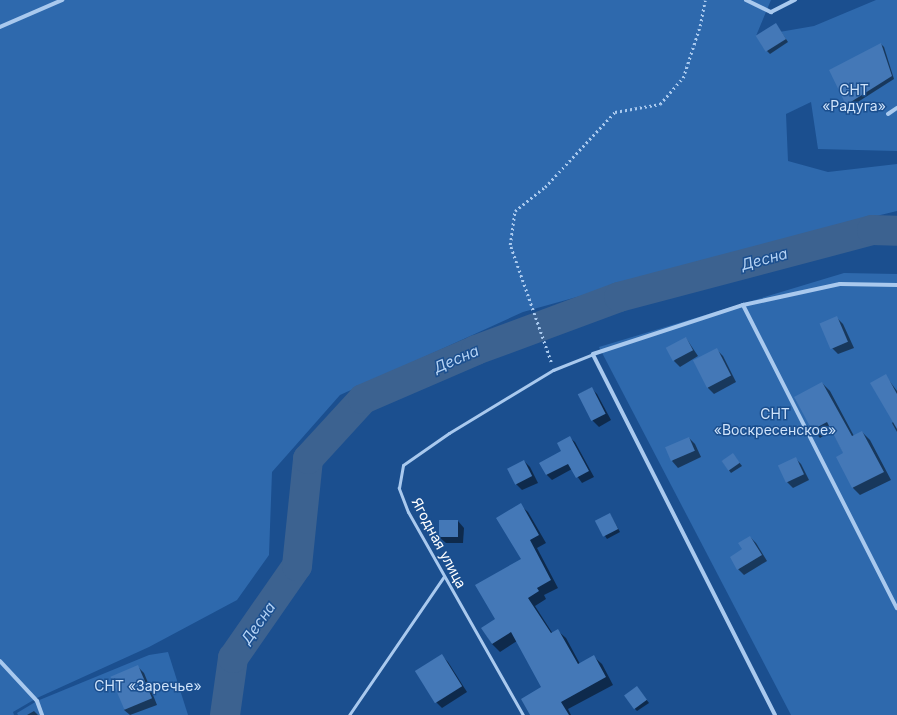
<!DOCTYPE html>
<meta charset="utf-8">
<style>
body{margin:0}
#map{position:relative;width:897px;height:715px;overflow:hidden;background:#1b4f8f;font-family:Inter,sans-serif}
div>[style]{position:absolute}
.green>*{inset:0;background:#2e69ad}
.shadow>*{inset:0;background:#0007}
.river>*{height:30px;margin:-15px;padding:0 15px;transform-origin:15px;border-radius:15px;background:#3c6290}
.building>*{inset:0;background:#4478b7;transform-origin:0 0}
.path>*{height:2.5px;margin-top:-1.25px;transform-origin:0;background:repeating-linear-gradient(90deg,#a9c9ee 0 2px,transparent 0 5px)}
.service>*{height:3px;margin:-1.5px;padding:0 1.5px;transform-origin:1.5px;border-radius:1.5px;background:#a9c9ee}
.minor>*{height:4px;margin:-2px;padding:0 2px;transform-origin:2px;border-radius:2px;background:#a9c9ee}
span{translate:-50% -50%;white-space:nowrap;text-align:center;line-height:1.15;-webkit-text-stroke:3px #1b4f8f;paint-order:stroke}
.park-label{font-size:14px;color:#cfe3fa}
.street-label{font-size:14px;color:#fff}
.water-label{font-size:15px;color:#b5d3f5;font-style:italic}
</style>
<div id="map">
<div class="green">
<div style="clip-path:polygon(0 0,771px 0,756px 36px,814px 26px,876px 0,897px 0,897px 151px,818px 149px,811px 102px,786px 114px,788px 161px,828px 172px,897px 164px,897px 211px,810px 232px,523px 312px,340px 395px,272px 472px,269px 555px,237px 600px,149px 647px,37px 698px,13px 712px,14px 715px,0 715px)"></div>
<div style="clip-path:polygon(844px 273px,897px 274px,897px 715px,791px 715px,599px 347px)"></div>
<div style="clip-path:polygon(168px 652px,188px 715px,18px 715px,17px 713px,37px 701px,149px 655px)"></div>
</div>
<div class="shadow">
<div style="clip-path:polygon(778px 27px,788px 42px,770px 54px,767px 51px)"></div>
<div style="clip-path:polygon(881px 44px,884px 47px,894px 79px,850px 107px,847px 104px)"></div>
<div style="clip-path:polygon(837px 318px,843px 324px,854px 348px,838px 354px,832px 348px)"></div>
<div style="clip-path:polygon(686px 338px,698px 356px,680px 367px,674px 361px)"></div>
<div style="clip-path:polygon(717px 350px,723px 356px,736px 382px,714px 394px,708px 388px,695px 361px)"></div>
<div style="clip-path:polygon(885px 375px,897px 391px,897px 432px,892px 423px,894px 421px)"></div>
<div style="clip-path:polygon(822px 383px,830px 391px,854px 436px,862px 432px,870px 440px,891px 480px,860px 495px,853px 488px,844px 454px,832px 431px,820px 438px,813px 430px,795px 398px)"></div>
<div style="clip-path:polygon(591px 388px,597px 394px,611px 420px,599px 427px,593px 421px,579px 394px)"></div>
<div style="clip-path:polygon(569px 437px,575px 442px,594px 477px,582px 483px,572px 469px,552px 480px,546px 474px,563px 452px)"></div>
<div style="clip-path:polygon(689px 438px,695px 444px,701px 457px,678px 468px,672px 461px)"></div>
<div style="clip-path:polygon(735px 457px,742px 466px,731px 473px,722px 461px)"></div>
<div style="clip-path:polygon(795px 458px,801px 464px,809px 480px,793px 488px,787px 482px)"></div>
<div style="clip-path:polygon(524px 461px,530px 467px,538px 483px,522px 490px,516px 484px)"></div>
<div style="clip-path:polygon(520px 505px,528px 512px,546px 543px,537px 548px,558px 588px,544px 595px,546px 599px,535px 606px,553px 634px,558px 631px,566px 638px,580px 664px,594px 657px,602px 664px,613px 685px,568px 709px,571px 715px,532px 715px,542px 687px,517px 641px,500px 652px,492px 644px,483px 629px,496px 620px,522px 559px)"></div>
<div style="clip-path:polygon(610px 514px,620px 532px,607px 539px,605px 536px)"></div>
<div style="clip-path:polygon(458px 521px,464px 528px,463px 543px,446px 543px,439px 537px)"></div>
<div style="clip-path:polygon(750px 537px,756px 543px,767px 561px,744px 575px,738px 569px,743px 550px)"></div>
<div style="clip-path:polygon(442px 656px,448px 662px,467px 692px,442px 708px,436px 702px)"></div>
<div style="clip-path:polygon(138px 667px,144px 673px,157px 705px,130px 715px,124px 710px)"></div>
<div style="clip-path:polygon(639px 690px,649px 703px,637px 711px,634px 708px)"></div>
<div style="clip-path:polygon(34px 711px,38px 715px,27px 715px)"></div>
</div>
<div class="river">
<div style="left:225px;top:715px;width:58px;rotate:-82deg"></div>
<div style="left:233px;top:658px;width:112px;rotate:-55.2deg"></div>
<div style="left:297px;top:566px;width:108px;rotate:-84.1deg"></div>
<div style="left:308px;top:459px;width:81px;rotate:-47.5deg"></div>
<div style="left:363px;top:399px;width:123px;rotate:-23.4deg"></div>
<div style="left:476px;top:350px;width:153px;rotate:-20.3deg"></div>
<div style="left:619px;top:297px;width:262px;rotate:-14.8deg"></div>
<div style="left:872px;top:230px;width:25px;rotate:2deg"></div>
</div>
<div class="building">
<div style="left:776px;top:23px;width:19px;height:24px;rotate:58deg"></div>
<div style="clip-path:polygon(881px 43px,892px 76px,846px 105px,829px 70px)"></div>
<div style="left:837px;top:316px;width:28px;height:19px;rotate:67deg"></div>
<div style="left:686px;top:337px;width:15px;height:23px;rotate:62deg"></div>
<div style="left:717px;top:348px;width:31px;height:27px;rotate:63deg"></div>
<div style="clip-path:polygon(886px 374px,897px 394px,897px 429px,870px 383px)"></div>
<div style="clip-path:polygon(822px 382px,852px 436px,862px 431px,884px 472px,852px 488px,836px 457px,843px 453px,827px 422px,812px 430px,794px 397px)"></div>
<div style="left:592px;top:387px;width:30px;height:16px;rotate:63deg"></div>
<div style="clip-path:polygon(570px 436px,589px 471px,576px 478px,568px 464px,546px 475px,539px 463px,561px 451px,557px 443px)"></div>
<div style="left:689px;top:437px;width:15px;height:26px;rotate:67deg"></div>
<div style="left:733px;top:453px;width:12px;height:14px;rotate:55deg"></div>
<div style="left:796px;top:457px;width:19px;height:20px;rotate:65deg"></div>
<div style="left:524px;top:460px;width:18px;height:19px;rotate:63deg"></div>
<div style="clip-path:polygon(521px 503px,539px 535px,530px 540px,551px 580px,537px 588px,539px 591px,528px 598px,551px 633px,558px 629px,578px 664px,594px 655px,606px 677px,561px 702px,569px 715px,530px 715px,521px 699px,541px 687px,511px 632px,492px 644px,481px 628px,495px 619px,475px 585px,521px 559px,496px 518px)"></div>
<div style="left:610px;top:513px;width:18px;height:17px;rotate:63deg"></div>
<div style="left:439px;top:520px;width:19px;height:17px"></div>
<div style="clip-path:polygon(750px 536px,762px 555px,737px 570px,730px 557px,742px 549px,738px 543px)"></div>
<div style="left:442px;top:654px;width:38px;height:32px;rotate:58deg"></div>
<div style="left:138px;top:665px;width:36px;height:30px;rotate:67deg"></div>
<div style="left:637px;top:686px;width:17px;height:16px;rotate:54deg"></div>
</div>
<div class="path">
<div style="left:551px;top:362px;width:124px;rotate:-109.3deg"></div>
<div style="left:510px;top:245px;width:34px;rotate:-82deg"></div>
<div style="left:515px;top:211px;width:38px;rotate:-39deg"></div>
<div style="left:545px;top:187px;width:103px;rotate:-47deg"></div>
<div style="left:615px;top:112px;width:46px;rotate:-10.1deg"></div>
<div style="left:660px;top:104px;width:35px;rotate:-49deg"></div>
<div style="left:683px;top:78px;width:55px;rotate:-71.9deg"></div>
<div style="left:700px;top:26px;width:26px;rotate:-79deg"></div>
</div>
<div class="service">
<div style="left:349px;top:715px;width:168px;rotate:-55.6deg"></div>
<div style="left:523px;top:715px;width:233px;rotate:-119.5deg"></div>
<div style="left:408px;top:512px;width:26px;rotate:-111deg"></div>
<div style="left:399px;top:488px;width:23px;rotate:-80deg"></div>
<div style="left:403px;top:465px;width:56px;rotate:-34.8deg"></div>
<div style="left:449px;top:433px;width:122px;rotate:-31.2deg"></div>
<div style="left:553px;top:370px;width:43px;rotate:-21.8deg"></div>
</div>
<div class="minor">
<div style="left:746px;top:0;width:28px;rotate:26deg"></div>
<div style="left:771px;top:12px;width:27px;rotate:-27deg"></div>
<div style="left:0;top:27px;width:68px;rotate:-23.5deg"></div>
<div style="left:888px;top:114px;width:11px;rotate:-34deg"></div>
<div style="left:743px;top:305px;width:340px;rotate:63.1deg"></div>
<div style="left:0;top:661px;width:54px;rotate:47.2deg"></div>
<div style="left:37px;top:701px;width:15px;rotate:70deg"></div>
<div style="left:775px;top:715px;width:404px;rotate:-116.8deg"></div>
<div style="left:593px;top:354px;width:158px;rotate:-18.1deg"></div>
<div style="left:743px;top:305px;width:99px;rotate:-12.2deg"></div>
<div style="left:840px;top:284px;width:57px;rotate:1deg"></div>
</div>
<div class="park-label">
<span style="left:854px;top:98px">СНТ<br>«Радуга»</span>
<span style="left:775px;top:422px">СНТ<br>«Воскресенское»</span>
<span style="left:148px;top:686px">СНТ «Заречье»</span>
</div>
<div class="street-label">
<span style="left:439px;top:543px;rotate:62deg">Ягодная улица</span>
</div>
<div class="water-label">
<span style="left:764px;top:259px;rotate:-15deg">Десна</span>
<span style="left:456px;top:359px;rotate:-23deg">Десна</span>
<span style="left:258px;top:623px;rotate:-55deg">Десна</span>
</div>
</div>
